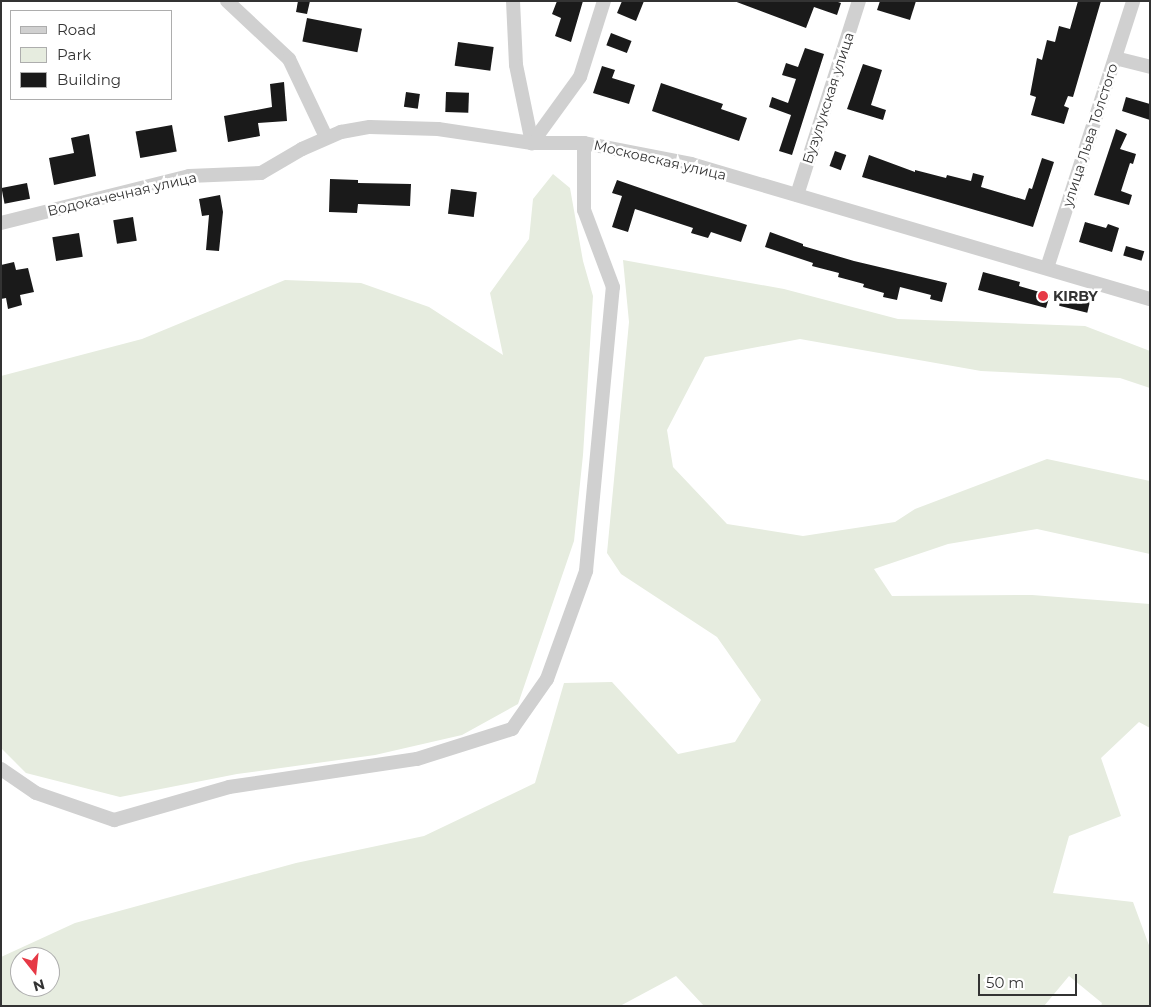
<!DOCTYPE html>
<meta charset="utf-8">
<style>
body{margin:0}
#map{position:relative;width:1151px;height:1007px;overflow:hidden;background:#fff;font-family:Montserrat,sans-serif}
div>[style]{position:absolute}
.green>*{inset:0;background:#e6ecdf}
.building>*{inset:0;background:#1a1a1a;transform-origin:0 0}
.minor>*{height:14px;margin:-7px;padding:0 7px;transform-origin:7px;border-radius:7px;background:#d0d0d0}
.dots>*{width:14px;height:14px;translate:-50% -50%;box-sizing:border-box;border:2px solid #fff;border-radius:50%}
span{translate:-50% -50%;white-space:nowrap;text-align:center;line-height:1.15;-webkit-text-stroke:5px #fff;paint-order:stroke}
.street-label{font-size:14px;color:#333}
.poi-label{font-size:14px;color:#333;font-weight:700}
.left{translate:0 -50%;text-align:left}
.frame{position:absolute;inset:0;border:2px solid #333;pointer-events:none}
.legend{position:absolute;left:10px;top:10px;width:162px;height:90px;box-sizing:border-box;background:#fff;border:1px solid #adadad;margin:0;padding:6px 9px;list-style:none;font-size:15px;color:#333}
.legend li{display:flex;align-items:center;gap:10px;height:25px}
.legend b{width:25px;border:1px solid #adadad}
.north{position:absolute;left:10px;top:947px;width:50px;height:50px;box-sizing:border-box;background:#fff;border:1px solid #adadad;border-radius:50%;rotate:164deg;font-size:14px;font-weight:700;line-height:20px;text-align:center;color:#333}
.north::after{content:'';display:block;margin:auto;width:18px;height:22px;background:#e63946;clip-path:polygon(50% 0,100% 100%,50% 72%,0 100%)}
.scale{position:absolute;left:978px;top:974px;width:99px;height:22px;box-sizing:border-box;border:2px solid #333;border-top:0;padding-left:6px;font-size:15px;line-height:18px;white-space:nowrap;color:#333;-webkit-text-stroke:4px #fff;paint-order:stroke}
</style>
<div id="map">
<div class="green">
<div style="clip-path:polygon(553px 174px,570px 188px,583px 261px,593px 296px,583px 455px,574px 541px,518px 704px,462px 735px,375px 755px,237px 774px,120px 797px,26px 773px,1px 748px,1px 376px,142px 339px,285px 280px,361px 283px,429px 307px,503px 355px,490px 293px,529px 239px,533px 199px)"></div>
<div style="clip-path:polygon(evenodd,623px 260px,784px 289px,898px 319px,1085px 326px,1150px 351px,1150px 388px,1120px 378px,981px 371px,800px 339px,705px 357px,667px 430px,673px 467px,727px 524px,803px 536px,895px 522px,915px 509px,1047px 459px,1150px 481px,1150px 554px,1037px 529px,948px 544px,874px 569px,892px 596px,1032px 595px,1150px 604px,1150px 728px,1139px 722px,1101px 758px,1121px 816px,1069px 836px,1053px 893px,1133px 902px,1150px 948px,1150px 1006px,1101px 1006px,1102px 1003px,1069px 976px,1044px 1006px,704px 1006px,676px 976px,620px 1006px,1px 1006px,1px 957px,75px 923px,296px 863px,424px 836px,535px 783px,564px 683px,612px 682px,678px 754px,735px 742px,761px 700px,717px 637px,621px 574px,607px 553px,629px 322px,623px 260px,20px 957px,50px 957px,50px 987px,20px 987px,20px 957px)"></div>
</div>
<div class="building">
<div style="clip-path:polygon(298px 1px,310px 1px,307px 14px,296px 12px)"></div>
<div style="clip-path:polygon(557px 1px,583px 1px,571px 42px,555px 36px,561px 18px,552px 14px)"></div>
<div style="clip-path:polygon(622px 1px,644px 1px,636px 21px,617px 13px)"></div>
<div style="clip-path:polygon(734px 1px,835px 1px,841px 3px,837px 15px,814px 7px,806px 28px)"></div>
<div style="clip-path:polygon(880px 1px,916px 1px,910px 20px,877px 10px)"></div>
<div style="clip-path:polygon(1078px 1px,1101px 1px,1073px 97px,1068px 96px,1064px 106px,1069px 108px,1064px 124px,1031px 115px,1036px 97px,1030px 95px,1037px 58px,1042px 60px,1047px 40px,1055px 42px,1059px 26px,1070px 29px)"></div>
<div style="left:307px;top:18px;width:56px;height:24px;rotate:11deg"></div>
<div style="left:611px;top:33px;width:22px;height:13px;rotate:21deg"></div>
<div style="left:458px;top:42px;width:36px;height:24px;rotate:8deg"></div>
<div style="clip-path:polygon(805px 48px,824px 54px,792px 155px,779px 151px,791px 115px,769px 107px,772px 97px,788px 103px,796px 79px,782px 75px,786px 63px,798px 67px)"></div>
<div style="clip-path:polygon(863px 64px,882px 70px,871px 105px,886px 110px,883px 120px,847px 109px)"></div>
<div style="clip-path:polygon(602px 66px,615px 70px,612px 78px,635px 85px,629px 104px,593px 93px)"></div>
<div style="clip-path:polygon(284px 82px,287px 121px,258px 123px,260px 136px,228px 142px,224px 116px,272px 107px,270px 84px)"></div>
<div style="clip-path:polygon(661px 83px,723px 104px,721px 109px,747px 118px,739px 141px,652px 111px)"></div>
<div style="left:406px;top:92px;width:14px;height:15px;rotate:8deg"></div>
<div style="left:446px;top:92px;width:23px;height:20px;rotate:2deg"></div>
<div style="clip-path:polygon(1126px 97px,1150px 104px,1150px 120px,1122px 111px)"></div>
<div style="left:172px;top:125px;width:27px;height:37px;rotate:80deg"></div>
<div style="clip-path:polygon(1116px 129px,1127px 134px,1120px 149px,1136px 154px,1133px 164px,1130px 163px,1121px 191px,1132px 195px,1129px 205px,1094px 195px)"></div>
<div style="clip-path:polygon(89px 134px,96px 176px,54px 185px,49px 158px,74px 153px,71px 138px)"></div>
<div style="left:835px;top:151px;width:12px;height:16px;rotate:20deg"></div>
<div style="clip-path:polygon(869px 155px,915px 172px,915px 170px,946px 178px,947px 175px,971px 181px,973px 173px,984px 176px,981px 187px,1025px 200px,1029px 188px,1032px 189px,1042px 158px,1054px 162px,1033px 227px,862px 177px)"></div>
<div style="clip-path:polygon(330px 179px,358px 180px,358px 183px,411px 184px,410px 206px,358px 204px,357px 213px,329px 212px)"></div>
<div style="clip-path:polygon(617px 180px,747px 225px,741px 242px,711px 232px,708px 238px,691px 233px,693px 228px,635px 209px,628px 232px,612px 227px,622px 196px,612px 193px)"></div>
<div style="left:27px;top:183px;width:16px;height:26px;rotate:79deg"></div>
<div style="left:451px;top:189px;width:26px;height:25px;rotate:7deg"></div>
<div style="clip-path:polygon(220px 195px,223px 212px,219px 251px,206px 250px,209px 215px,202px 216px,199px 199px)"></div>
<div style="left:133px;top:217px;width:24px;height:20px;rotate:81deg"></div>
<div style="clip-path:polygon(1085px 222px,1106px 228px,1108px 224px,1119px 228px,1112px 252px,1079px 242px)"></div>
<div style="clip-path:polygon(770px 232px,803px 244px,803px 246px,854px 261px,947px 283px,942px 302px,930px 299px,931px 295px,900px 287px,897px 300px,883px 297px,884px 293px,863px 287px,864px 284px,838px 277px,839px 273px,812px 266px,813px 263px,765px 247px)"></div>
<div style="left:79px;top:233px;width:24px;height:27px;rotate:81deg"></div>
<div style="left:1126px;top:246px;width:19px;height:10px;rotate:16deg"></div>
<div style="clip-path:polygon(14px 262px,16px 270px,28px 268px,34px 292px,20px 295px,22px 305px,8px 309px,6px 298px,1px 299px,1px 265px)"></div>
<div style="clip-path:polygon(983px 272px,1020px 282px,1019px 286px,1050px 295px,1046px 308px,978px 290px)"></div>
<div style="left:1062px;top:294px;width:29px;height:12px;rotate:14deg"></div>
</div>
<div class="minor">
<div style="left:227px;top:1px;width:85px;rotate:43.1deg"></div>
<div style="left:289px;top:59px;width:86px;rotate:64.6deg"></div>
<div style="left:513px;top:1px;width:64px;rotate:87.3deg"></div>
<div style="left:516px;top:65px;width:80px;rotate:78.4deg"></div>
<div style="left:1115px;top:58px;width:36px;rotate:14deg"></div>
<div style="left:532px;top:143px;width:82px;rotate:-54deg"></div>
<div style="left:580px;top:77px;width:80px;rotate:-72.5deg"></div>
<div style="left:797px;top:195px;width:204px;rotate:-72.3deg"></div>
<div style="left:1px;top:223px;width:194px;rotate:-14deg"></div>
<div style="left:189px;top:176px;width:72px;rotate:-2.4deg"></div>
<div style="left:261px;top:173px;width:48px;rotate:-30.3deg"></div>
<div style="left:302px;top:149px;width:43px;rotate:-23.6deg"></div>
<div style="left:341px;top:132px;width:29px;rotate:-10deg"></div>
<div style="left:370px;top:127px;width:68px;rotate:1.7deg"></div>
<div style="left:438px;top:129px;width:95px;rotate:8.5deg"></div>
<div style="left:532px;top:143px;width:52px"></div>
<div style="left:584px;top:143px;width:109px;rotate:11.1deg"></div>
<div style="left:691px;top:164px;width:478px;rotate:16.4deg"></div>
<div style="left:1047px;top:268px;width:281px;rotate:-72.1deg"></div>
<div style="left:1px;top:769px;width:42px;rotate:34.4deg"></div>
<div style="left:36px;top:793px;width:83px;rotate:19.1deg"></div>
<div style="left:114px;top:820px;width:120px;rotate:-16deg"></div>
<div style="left:229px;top:787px;width:190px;rotate:-8.5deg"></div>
<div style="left:417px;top:759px;width:100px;rotate:-17.5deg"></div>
<div style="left:512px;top:729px;width:61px;rotate:-55deg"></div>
<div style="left:547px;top:679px;width:115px;rotate:-70.1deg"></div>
<div style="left:586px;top:571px;width:285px;rotate:-84.6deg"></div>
<div style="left:613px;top:287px;width:82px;rotate:-110.6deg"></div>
<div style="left:584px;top:210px;width:67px;rotate:-90deg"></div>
</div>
<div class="dots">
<div style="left:1043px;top:296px;background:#e63946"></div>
</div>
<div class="street-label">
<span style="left:828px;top:98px;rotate:-72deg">Бузулукская улица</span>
<span style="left:1090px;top:135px;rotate:-72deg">улица Льва Толстого</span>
<span style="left:660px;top:160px;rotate:13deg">Московская улица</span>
<span style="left:122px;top:194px;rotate:-13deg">Водокачечная улица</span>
</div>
<div class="poi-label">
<span class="left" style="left:1053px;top:296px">KIRBY</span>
</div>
<div class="frame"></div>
<ul class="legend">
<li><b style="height:6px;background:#d0d0d0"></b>Road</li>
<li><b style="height:14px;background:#e6ecdf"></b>Park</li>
<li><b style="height:14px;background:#1a1a1a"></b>Building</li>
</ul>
<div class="north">N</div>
<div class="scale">50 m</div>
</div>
